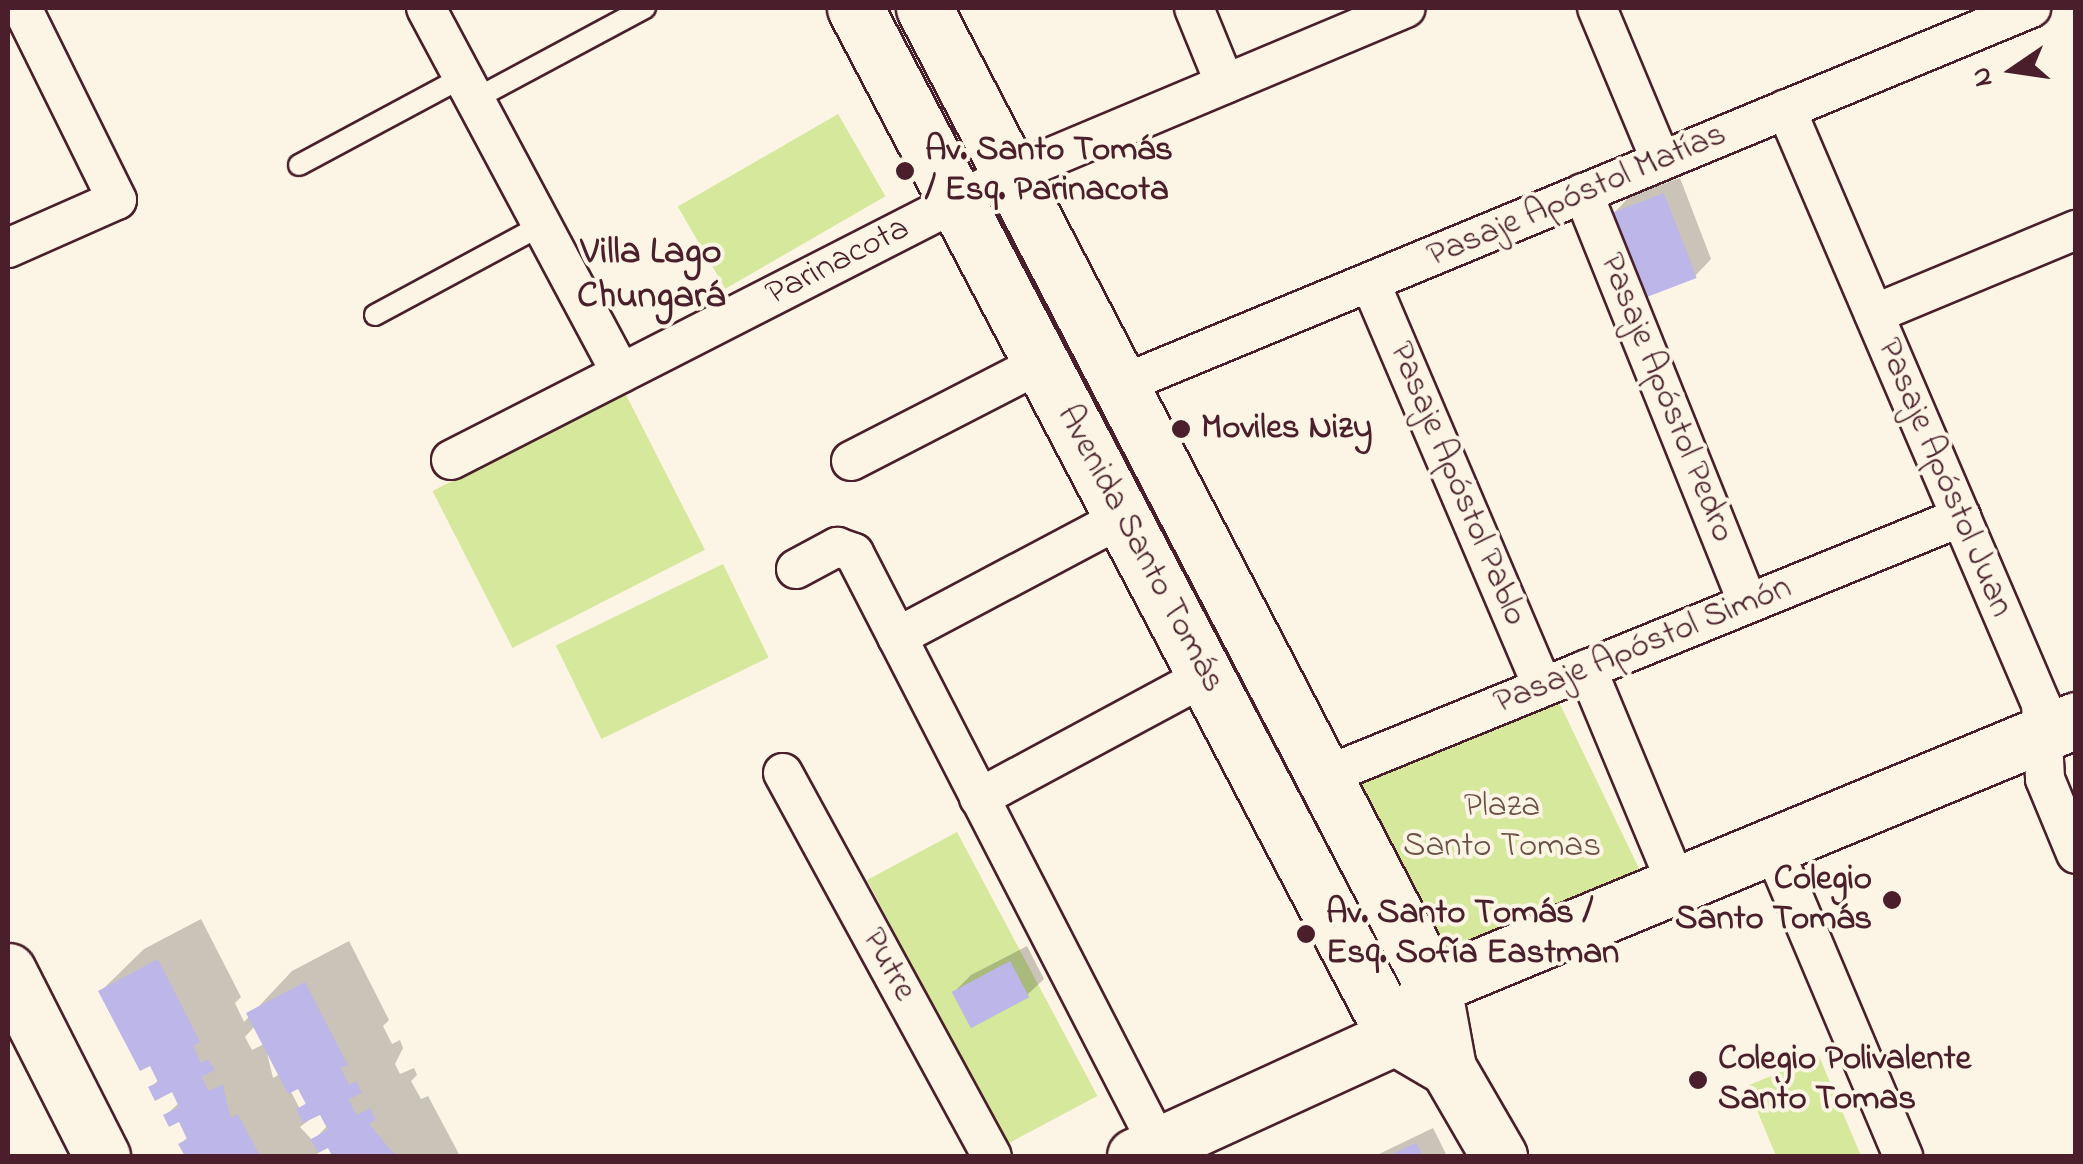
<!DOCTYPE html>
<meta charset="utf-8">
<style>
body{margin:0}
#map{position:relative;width:2083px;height:1164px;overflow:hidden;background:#fcf5e5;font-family:"Indie Flower",sans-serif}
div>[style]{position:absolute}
.green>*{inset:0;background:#d5e89c;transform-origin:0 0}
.shadow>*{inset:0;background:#0003}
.building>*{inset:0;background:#bdb6e8;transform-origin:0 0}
.roads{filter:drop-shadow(2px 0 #4a1f2b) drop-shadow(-2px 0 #4a1f2b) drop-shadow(0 2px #4a1f2b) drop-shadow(0 -2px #4a1f2b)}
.lane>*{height:20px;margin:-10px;padding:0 10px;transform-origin:10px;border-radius:10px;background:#fcf5e5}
.street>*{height:38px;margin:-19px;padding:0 19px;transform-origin:19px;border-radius:19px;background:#fcf5e5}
.secondary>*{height:55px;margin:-27.5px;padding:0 27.5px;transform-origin:27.5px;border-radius:27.5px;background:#fcf5e5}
.dots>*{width:28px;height:28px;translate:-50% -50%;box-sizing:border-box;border:5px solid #fcf5e5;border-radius:50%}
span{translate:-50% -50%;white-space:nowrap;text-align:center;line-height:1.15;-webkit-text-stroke:8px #fcf5e5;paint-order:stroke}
.poi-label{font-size:35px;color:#4a1f2b;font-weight:700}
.left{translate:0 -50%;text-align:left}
.right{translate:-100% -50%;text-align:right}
.street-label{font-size:35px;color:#4a1f2b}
.park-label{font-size:35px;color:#6d5147}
.neighbourhood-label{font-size:38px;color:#4a1f2b;font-weight:700}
.frame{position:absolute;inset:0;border:10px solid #4a1f2b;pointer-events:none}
.north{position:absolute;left:1963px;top:20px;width:100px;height:100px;-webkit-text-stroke:8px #fcf5e5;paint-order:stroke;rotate:257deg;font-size:28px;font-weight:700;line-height:40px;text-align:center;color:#4a1f2b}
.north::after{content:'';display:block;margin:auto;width:35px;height:45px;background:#4a1f2b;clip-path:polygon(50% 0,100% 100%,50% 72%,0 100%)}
</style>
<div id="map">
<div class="green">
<div style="left:838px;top:114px;width:95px;height:185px;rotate:60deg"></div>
<div style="left:625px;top:393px;width:176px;height:216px;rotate:63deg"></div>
<div style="left:723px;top:564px;width:104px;height:186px;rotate:64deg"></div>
<div style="clip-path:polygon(1556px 696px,1646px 883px,1442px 955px,1352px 779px)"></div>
<div style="left:957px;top:832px;width:299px;height:102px;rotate:62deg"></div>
<div style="clip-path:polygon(1819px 1056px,1861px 1156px,1776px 1156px,1747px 1086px)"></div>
</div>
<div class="shadow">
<div style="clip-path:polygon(1680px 178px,1711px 259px,1695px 276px,1614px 213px,1630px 196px)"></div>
<div style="clip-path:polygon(evenodd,201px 919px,241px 997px,235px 1003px,244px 1022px,292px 971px,349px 941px,389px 1020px,383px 1026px,392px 1044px,400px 1040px,403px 1048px,395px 1064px,400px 1074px,414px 1068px,417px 1075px,411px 1081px,421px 1099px,428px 1096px,460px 1156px,335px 1156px,329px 1145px,314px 1156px,188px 1156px,181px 1144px,189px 1136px,180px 1119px,166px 1115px,180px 1102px,173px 1089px,151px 1088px,159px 1079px,101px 991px,144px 949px,201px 919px,255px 1026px,264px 1044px,252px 1050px,245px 1037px,255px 1026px,201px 919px,267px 1053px,280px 1074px,273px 1078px,267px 1053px,201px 919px,299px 1086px,307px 1102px,300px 1109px,290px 1090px,299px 1086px,201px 919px,321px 1111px,328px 1125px,313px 1141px,300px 1127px,321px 1111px)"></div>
<div style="clip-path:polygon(1027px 946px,1044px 979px,1027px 995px,954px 992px,971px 975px)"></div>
<div style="clip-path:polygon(1433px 1128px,1447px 1156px,1375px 1156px)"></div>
</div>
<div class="building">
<div style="left:1664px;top:193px;width:91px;height:56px;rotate:69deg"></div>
<div style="clip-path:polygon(158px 959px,200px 1042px,193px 1046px,201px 1063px,208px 1059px,215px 1070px,201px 1077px,209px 1091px,223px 1084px,230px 1118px,238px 1114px,260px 1156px,185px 1156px,178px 1144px,187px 1139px,179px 1122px,169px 1127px,163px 1115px,179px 1107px,172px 1092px,155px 1101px,148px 1087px,158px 1082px,150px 1066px,140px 1071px,98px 991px)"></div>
<div style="left:1010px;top:961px;width:41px;height:66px;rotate:62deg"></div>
<div style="clip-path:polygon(305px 982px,348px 1065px,341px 1068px,349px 1085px,356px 1081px,362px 1093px,349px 1099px,353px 1108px,357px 1115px,370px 1108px,376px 1120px,369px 1124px,396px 1156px,332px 1156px,328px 1148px,318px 1153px,311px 1139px,328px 1130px,320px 1115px,303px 1123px,296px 1109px,306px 1104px,298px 1089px,288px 1094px,246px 1013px)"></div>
<div style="clip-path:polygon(1416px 1143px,1423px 1156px,1388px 1156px)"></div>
</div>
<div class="roads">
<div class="lane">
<div style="left:475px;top:99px;width:193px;rotate:-28.2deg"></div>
<div style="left:299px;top:165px;width:186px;rotate:-28.2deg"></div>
<div style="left:375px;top:315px;width:190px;rotate:-28.3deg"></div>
</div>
<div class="street">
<div style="left:426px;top:8px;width:414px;rotate:61.9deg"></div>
<div style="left:1194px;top:8px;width:82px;rotate:67.8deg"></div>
<div style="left:1597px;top:8px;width:166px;rotate:67.3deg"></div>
<div style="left:1786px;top:109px;width:647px;rotate:66.8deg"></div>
<div style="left:2041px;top:704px;width:75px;rotate:86.9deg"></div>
<div style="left:2045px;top:779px;width:81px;rotate:67.5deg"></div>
<div style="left:1583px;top:193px;width:442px;rotate:68.1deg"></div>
<div style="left:8px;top:248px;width:119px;rotate:-23.8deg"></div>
<div style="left:117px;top:200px;width:214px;rotate:-116.3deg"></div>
<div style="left:1370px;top:282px;width:440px;rotate:66.9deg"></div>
<div style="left:1874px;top:314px;width:219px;rotate:-22.6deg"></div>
<div style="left:1123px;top:384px;width:983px;rotate:-22.49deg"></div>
<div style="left:451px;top:460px;width:629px;rotate:-27.05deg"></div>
<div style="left:1011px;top:174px;width:428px;rotate:-22.8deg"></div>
<div style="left:851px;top:461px;width:215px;rotate:-27.2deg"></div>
<div style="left:796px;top:569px;width:47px;rotate:-28.2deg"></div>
<div style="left:837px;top:547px;width:18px;rotate:19deg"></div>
<div style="left:854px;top:553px;width:667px;rotate:62.78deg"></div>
<div style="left:897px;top:637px;width:257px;rotate:-27.9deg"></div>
<div style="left:1587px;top:669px;width:234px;rotate:67.4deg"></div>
<div style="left:783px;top:773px;width:436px;rotate:61.4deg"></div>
<div style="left:1325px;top:776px;width:687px;rotate:-22.16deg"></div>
<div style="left:979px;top:798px;width:258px;rotate:-28.3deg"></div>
<div style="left:1772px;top:846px;width:337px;rotate:67.1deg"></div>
</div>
<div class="secondary">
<div style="left:855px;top:8px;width:1162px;rotate:62.31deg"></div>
<div style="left:1395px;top:1037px;width:61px;rotate:30.3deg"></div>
<div style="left:924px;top:8px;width:1103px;rotate:62.51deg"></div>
<div style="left:1433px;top:986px;width:83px;rotate:79.6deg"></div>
<div style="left:1448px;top:1068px;width:102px;rotate:59.9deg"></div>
<div style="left:8px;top:971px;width:208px;rotate:63.1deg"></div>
<div style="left:1412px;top:1015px;width:36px;rotate:-54deg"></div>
<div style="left:1433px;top:986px;width:696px;rotate:-22.47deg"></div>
<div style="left:1135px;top:1156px;width:286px;rotate:-24.6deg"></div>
</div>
</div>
<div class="dots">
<div style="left:905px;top:171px;background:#4a1f2b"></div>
<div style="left:1181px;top:429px;background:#4a1f2b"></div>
<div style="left:1892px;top:900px;background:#4a1f2b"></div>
<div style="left:1306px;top:934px;background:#4a1f2b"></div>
<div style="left:1698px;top:1080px;background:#4a1f2b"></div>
</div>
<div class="poi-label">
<span class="left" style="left:925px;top:171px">Av. Santo Tomás<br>/ Esq. Parinacota</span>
<span class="left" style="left:1201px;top:429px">Moviles Nizy</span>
<span class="right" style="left:1872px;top:900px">Colegio<br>Santo Tomás</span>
<span class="left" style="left:1326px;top:934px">Av. Santo Tomás /<br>Esq. Sofía Eastman</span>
<span class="left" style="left:1718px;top:1080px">Colegio Polivalente<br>Santo Tomas</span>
</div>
<div class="street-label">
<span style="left:1577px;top:196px;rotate:-23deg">Pasaje Apóstol Matías</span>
<span style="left:838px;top:262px;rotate:-27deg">Parinacota</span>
<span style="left:1666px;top:398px;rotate:68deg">Pasaje Apóstol Pedro</span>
<span style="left:1944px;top:478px;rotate:67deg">Pasaje Apóstol Juan</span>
<span style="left:1457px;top:484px;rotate:67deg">Pasaje Apóstol Pablo</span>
<span style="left:1140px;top:549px;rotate:62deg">Avenida Santo Tomás</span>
<span style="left:1643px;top:646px;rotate:-22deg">Pasaje Apóstol Simón</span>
<span style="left:888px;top:965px;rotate:61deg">Putre</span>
</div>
<div class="park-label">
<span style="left:1502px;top:827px">Plaza<br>Santo Tomas</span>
</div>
<div class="neighbourhood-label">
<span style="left:651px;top:276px">Villa Lago<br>Chungará</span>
</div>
<div class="frame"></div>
<div class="north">N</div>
</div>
